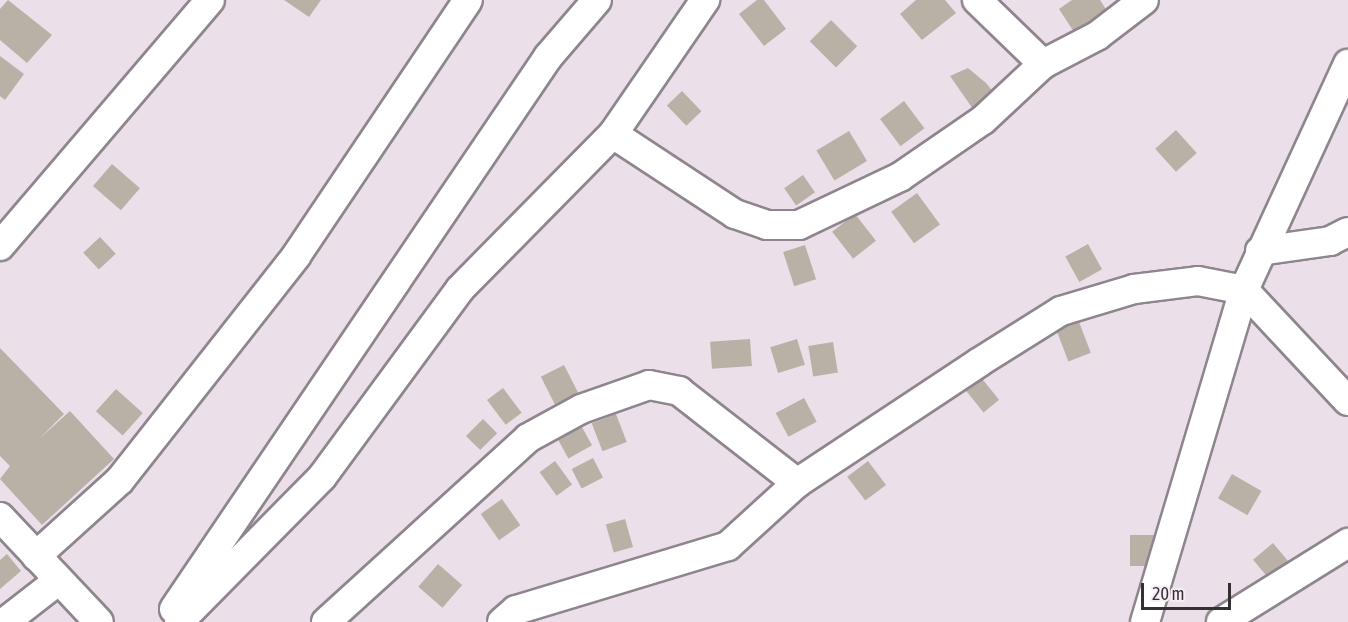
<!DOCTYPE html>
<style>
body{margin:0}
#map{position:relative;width:1348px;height:622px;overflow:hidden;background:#ebe0ea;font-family:"Asap Condensed",sans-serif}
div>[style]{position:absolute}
.building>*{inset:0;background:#b9b0a6;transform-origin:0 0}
.roads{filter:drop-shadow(2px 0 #8f858e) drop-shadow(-2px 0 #8f858e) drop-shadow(0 2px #8f858e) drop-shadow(0 -2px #8f858e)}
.minor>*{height:28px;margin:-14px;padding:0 14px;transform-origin:14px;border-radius:14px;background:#fff}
span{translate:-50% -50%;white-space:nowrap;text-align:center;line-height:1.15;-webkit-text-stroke:4.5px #f8edf7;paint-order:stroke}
.scale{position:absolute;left:1141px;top:583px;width:90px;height:27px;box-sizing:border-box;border:3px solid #332f33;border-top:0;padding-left:8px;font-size:18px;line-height:21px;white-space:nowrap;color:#332f33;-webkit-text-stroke:4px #f8edf7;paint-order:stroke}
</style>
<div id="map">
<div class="building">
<div style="clip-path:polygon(8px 0,52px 35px,27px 63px,0 40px,0 9px)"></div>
<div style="clip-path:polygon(284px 0,321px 0,309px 17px)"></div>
<div style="clip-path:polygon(757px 0,764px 0,786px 29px,764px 46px,739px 14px)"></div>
<div style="clip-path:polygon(916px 0,945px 0,956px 13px,922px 40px,900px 14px)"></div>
<div style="clip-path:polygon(1072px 0,1100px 0,1109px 14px,1076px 35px,1059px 9px)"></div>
<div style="left:831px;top:20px;width:37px;height:30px;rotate:45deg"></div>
<div style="clip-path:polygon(0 56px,24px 74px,5px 100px,0 96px)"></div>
<div style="clip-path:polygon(968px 68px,986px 83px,999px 99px,973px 109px,950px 76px)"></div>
<div style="left:682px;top:91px;width:28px;height:21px;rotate:46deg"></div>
<div style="left:904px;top:101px;width:34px;height:30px;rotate:53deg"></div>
<div style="left:1176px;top:130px;width:31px;height:28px;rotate:48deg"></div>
<div style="left:849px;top:131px;width:35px;height:38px;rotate:59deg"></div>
<div style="left:112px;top:164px;width:37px;height:29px;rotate:41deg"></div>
<div style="left:803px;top:175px;width:21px;height:23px;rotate:55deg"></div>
<div style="left:917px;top:193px;width:39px;height:32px;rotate:54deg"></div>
<div style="left:855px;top:214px;width:34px;height:29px;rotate:52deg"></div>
<div style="left:100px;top:237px;width:23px;height:23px;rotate:47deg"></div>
<div style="left:1088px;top:244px;width:29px;height:26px;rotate:61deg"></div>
<div style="left:805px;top:245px;width:36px;height:23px;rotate:72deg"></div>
<div style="left:1079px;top:322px;width:33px;height:24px;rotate:69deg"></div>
<div style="left:750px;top:339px;width:27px;height:40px;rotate:86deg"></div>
<div style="left:797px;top:339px;width:27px;height:28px;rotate:73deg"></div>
<div style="left:833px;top:342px;width:31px;height:25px;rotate:81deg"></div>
<div style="clip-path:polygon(0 348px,64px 414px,39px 439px,70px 411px,114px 459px,42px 525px,0 479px,10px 466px,0 456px)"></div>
<div style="left:564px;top:365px;width:31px;height:26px;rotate:63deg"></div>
<div style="left:979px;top:375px;width:32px;height:20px;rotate:51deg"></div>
<div style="left:503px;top:388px;width:31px;height:20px;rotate:53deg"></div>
<div style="left:116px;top:389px;width:36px;height:30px;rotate:42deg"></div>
<div style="left:804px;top:398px;width:27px;height:32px;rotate:62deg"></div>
<div style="left:616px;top:414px;width:30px;height:26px;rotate:69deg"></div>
<div style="left:483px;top:419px;width:20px;height:24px;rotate:45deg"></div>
<div style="left:578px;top:420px;width:29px;height:27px;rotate:61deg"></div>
<div style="left:593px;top:458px;width:22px;height:24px;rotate:63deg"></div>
<div style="left:555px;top:461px;width:29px;height:19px;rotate:54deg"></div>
<div style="left:868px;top:461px;width:30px;height:26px;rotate:53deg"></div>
<div style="left:1232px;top:474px;width:34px;height:28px;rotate:30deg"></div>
<div style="left:502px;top:499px;width:32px;height:26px;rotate:55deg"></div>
<div style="left:625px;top:519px;width:29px;height:20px;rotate:74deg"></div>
<div style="left:1130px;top:535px;width:40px;height:31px"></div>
<div style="left:1273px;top:543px;width:39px;height:26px;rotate:50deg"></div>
<div style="clip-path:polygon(7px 554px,21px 571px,0 589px,0 560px)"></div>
<div style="left:438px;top:564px;width:32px;height:30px;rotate:41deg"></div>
</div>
<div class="roads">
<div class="minor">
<div style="left:977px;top:0;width:92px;rotate:44.1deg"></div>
<div style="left:613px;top:134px;width:146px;rotate:33.3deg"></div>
<div style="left:735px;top:214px;width:34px;rotate:19deg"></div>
<div style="left:767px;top:225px;width:32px"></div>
<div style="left:799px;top:225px;width:112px;rotate:-25.4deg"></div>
<div style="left:900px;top:177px;width:101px;rotate:-34.5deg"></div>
<div style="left:983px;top:120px;width:82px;rotate:-43deg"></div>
<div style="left:1043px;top:64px;width:61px;rotate:-27.4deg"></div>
<div style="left:1097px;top:36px;width:59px;rotate:-37.5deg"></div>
<div style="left:0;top:246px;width:323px;rotate:-49.5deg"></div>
<div style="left:1260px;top:251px;width:71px;rotate:-8.1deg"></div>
<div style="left:1330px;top:241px;width:20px;rotate:-27deg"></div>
<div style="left:0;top:517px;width:144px;rotate:46.7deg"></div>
<div style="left:36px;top:556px;width:113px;rotate:-42.1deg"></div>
<div style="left:120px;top:480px;width:285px;rotate:-51.8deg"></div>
<div style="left:296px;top:256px;width:308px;rotate:-56.1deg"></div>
<div style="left:174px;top:609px;width:667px;rotate:-55.88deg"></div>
<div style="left:548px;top:57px;width:75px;rotate:-49.3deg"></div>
<div style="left:5px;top:622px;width:68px;rotate:-37.9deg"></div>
<div style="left:179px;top:622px;width:204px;rotate:-45.4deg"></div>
<div style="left:322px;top:477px;width:233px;rotate:-53.7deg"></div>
<div style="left:460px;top:289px;width:218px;rotate:-45.4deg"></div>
<div style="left:613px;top:134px;width:163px;rotate:-55.5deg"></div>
<div style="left:326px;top:622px;width:273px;rotate:-42.3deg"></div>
<div style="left:528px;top:438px;width:60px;rotate:-28.7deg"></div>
<div style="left:581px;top:409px;width:72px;rotate:-19.4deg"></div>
<div style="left:649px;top:385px;width:31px;rotate:11deg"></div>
<div style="left:679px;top:391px;width:150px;rotate:37.9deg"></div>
<div style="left:502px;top:622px;width:18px;rotate:-41deg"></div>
<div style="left:516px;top:610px;width:221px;rotate:-16.8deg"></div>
<div style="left:728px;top:546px;width:93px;rotate:-42.4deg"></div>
<div style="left:797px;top:483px;width:217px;rotate:-33.5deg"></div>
<div style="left:978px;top:363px;width:98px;rotate:-32.1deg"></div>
<div style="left:1061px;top:311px;width:76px;rotate:-16.8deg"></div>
<div style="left:1134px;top:289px;width:64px;rotate:-7.1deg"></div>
<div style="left:1198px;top:281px;width:47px;rotate:11.1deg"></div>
<div style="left:1244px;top:290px;width:152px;rotate:46.9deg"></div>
<div style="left:1145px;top:622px;width:346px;rotate:-73.4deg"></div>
<div style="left:1244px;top:290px;width:249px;rotate:-65.3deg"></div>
<div style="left:1221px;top:622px;width:150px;rotate:-31.9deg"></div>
</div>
</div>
<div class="scale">20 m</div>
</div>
